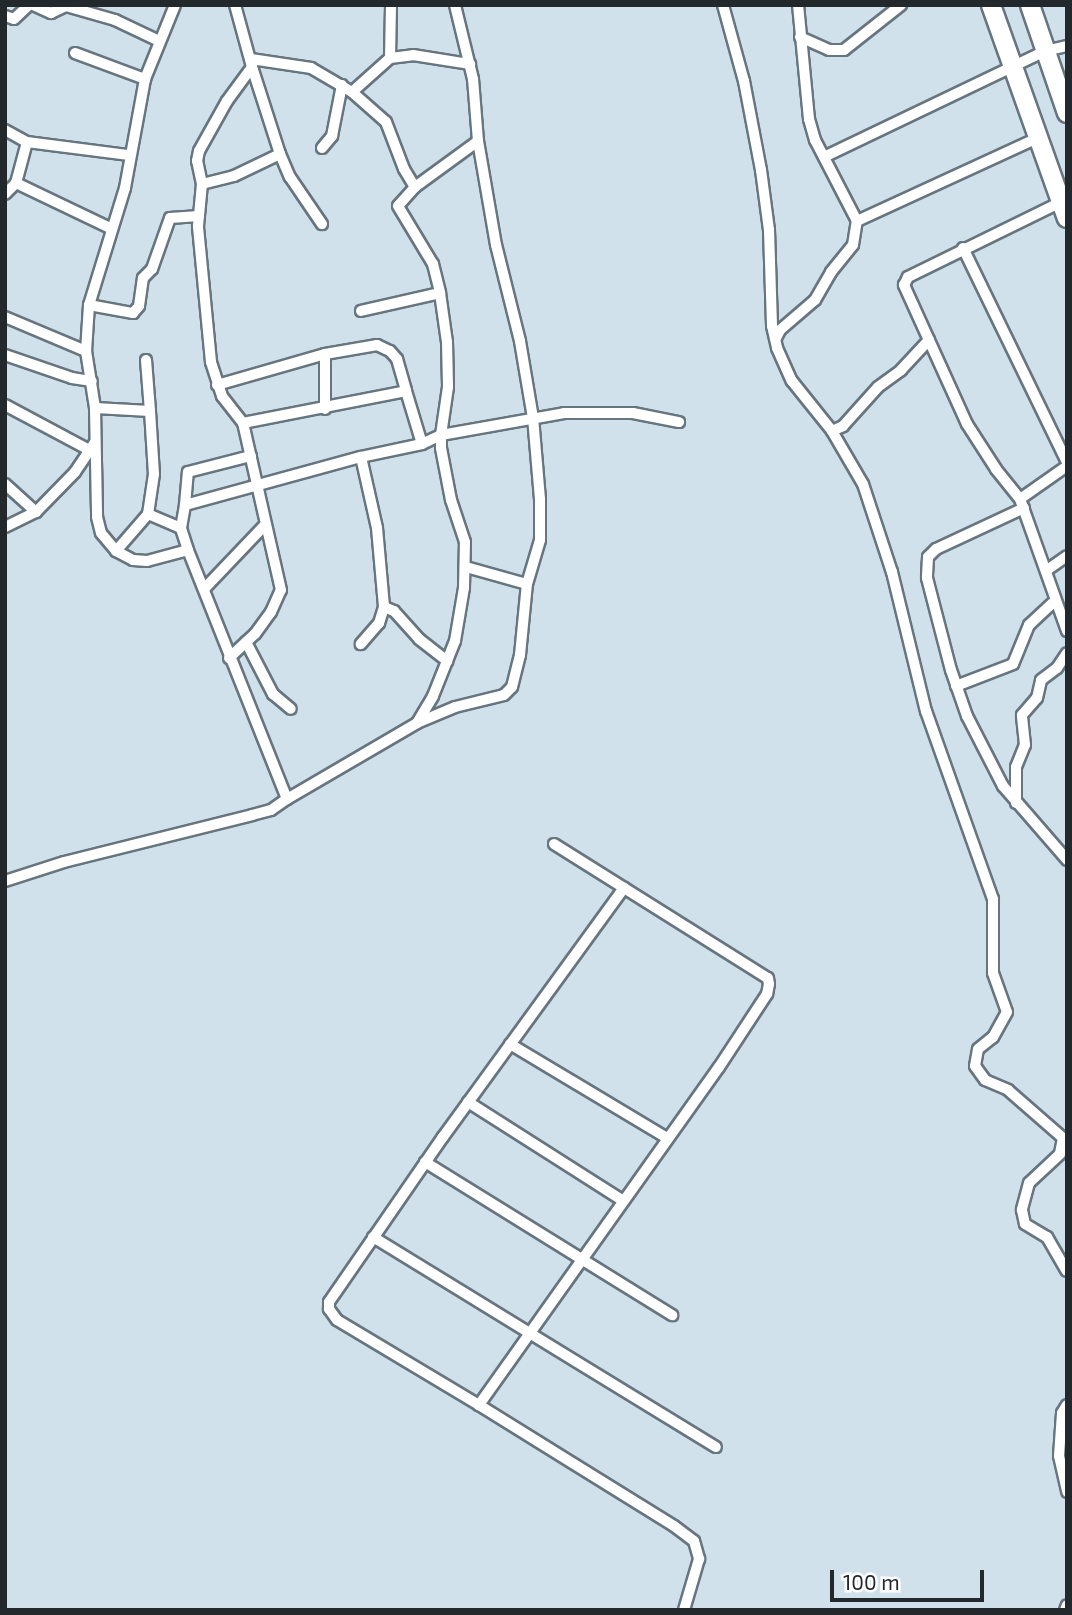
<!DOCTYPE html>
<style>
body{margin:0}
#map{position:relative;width:1072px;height:1615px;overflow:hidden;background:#d1e1eb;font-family:"Exo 2",sans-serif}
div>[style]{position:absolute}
.roads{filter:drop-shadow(2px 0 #67757f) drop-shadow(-2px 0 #67757f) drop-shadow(0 2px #67757f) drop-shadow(0 -2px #67757f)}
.minor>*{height:10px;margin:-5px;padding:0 5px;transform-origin:5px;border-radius:5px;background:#fff}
.primary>*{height:18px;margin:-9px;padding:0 9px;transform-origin:9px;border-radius:9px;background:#fff}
span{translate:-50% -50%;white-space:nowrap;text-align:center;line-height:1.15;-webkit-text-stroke:7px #fff;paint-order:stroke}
.frame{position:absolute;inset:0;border:7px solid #23282c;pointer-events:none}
.scale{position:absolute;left:830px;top:1570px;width:154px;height:32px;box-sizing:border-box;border:4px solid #23282c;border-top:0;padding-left:9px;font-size:21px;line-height:24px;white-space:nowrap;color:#23282c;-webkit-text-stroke:5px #fff;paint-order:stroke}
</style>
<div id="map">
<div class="roads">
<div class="minor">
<div style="left:33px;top:5px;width:20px;rotate:24deg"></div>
<div style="left:51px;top:13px;width:17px;rotate:-25deg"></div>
<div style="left:66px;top:6px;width:51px;rotate:15.9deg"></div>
<div style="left:115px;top:20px;width:49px;rotate:25.5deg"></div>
<div style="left:175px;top:5px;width:80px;rotate:112.1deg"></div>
<div style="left:145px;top:79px;width:111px;rotate:100.4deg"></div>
<div style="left:125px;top:188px;width:122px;rotate:107.1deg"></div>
<div style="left:89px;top:305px;width:46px;rotate:93.7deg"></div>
<div style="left:86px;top:351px;width:58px;rotate:81deg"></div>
<div style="left:95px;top:408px;width:109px;rotate:88.9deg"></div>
<div style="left:97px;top:517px;width:16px;rotate:76deg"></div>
<div style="left:101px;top:533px;width:23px;rotate:50deg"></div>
<div style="left:116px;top:551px;width:19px;rotate:28deg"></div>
<div style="left:133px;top:560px;width:14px;rotate:4deg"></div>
<div style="left:147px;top:561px;width:42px;rotate:-15deg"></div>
<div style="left:723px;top:5px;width:79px;rotate:74.6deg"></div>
<div style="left:744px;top:81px;width:91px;rotate:79.2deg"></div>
<div style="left:761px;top:170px;width:61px;rotate:82.4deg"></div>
<div style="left:769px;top:230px;width:96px;rotate:88.2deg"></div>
<div style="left:772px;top:326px;width:23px;rotate:77deg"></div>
<div style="left:777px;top:348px;width:36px;rotate:66deg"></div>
<div style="left:792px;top:381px;width:64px;rotate:51.3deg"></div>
<div style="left:832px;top:431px;width:61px;rotate:59.7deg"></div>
<div style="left:863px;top:484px;width:93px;rotate:71.8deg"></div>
<div style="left:892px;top:572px;width:143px;rotate:76.3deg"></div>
<div style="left:926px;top:711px;width:200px;rotate:70.4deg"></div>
<div style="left:993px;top:899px;width:74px;rotate:90deg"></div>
<div style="left:993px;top:973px;width:41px;rotate:70.3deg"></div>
<div style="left:1007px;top:1012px;width:29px;rotate:119deg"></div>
<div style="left:993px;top:1037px;width:19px;rotate:141deg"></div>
<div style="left:978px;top:1049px;width:17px;rotate:100deg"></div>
<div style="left:975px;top:1066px;width:17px;rotate:54deg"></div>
<div style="left:985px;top:1080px;width:25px;rotate:23deg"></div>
<div style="left:1008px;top:1090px;width:73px;rotate:41.1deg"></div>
<div style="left:1063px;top:1138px;width:16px;rotate:101deg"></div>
<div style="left:1060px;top:1154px;width:42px;rotate:136.9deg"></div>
<div style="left:1029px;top:1183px;width:28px;rotate:105deg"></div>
<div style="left:1022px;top:1210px;width:14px;rotate:78deg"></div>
<div style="left:1025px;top:1224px;width:26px;rotate:31deg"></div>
<div style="left:1047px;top:1237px;width:39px;rotate:60deg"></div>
<div style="left:5px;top:16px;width:9px;rotate:18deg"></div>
<div style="left:14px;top:19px;width:21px;rotate:-43deg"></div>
<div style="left:800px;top:37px;width:32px;rotate:24deg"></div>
<div style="left:829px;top:50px;width:15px"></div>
<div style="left:844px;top:50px;width:73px;rotate:-38.3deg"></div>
<div style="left:75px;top:53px;width:75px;rotate:20.4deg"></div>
<div style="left:390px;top:58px;width:53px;rotate:-88.9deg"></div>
<div style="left:251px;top:59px;width:61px;rotate:8.5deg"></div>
<div style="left:311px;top:68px;width:48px;rotate:30.3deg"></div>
<div style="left:352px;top:92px;width:45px;rotate:41.4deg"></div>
<div style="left:386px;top:122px;width:50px;rotate:69deg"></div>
<div style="left:404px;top:169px;width:21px;rotate:59deg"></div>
<div style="left:415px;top:187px;width:25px;rotate:132deg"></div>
<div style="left:398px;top:206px;width:68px;rotate:58.9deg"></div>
<div style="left:433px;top:264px;width:30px;rotate:76deg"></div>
<div style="left:440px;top:293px;width:81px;rotate:167.2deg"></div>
<div style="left:352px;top:92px;width:51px;rotate:-41.8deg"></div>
<div style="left:390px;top:58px;width:23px;rotate:-7deg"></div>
<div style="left:413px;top:55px;width:58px;rotate:9deg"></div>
<div style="left:5px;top:130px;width:25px;rotate:29deg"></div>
<div style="left:322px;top:148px;width:16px;rotate:-50deg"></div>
<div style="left:332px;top:136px;width:52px;rotate:-78.9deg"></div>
<div style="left:280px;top:154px;width:25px;rotate:67deg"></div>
<div style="left:290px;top:177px;width:57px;rotate:55.8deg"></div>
<div style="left:826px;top:156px;width:243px;rotate:-25.6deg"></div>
<div style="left:1045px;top:51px;width:23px;rotate:-13deg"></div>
<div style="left:16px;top:183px;width:106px;rotate:25.6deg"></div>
<div style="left:202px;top:184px;width:24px;rotate:-102deg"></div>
<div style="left:197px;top:161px;width:10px;rotate:-79deg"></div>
<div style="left:199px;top:151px;width:57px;rotate:-60.8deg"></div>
<div style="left:227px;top:101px;width:42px;rotate:-53.7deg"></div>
<div style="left:252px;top:67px;width:64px;rotate:-105.3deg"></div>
<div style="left:415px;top:187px;width:78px;rotate:-36.1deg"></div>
<div style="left:478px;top:141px;width:62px;rotate:-94.6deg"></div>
<div style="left:473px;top:79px;width:76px;rotate:-103.7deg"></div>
<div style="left:5px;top:194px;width:16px;rotate:-45deg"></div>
<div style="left:16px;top:183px;width:42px;rotate:-75deg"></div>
<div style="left:27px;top:142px;width:103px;rotate:7.3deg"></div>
<div style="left:857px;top:221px;width:201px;rotate:-24.7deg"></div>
<div style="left:963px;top:248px;width:238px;rotate:64.1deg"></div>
<div style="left:440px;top:293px;width:49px;rotate:81.9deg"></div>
<div style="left:447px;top:342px;width:45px;rotate:88.7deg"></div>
<div style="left:448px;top:387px;width:49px;rotate:98.3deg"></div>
<div style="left:441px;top:435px;width:125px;rotate:-10.1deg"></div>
<div style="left:564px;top:413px;width:69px"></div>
<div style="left:633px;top:413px;width:47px;rotate:11.1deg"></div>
<div style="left:89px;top:305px;width:45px;rotate:10.3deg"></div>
<div style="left:133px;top:313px;width:9px;rotate:-49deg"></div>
<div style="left:139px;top:306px;width:28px;rotate:-82deg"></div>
<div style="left:143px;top:278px;width:13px;rotate:-45deg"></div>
<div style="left:152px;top:269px;width:54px;rotate:-70.6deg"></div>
<div style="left:170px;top:218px;width:29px;rotate:-4deg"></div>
<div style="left:5px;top:317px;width:88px;rotate:22.8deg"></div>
<div style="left:776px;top:338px;width:9px;rotate:-63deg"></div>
<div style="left:780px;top:330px;width:46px;rotate:-40.6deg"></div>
<div style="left:815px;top:300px;width:32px;rotate:-60deg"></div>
<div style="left:831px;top:272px;width:35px;rotate:-51deg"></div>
<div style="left:853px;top:245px;width:24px;rotate:-81deg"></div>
<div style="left:857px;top:221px;width:91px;rotate:-117.4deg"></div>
<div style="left:815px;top:140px;width:22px;rotate:-106deg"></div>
<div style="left:809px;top:119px;width:115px;rotate:-95.5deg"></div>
<div style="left:5px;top:355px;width:71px;rotate:18.9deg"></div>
<div style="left:72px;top:378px;width:20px;rotate:9deg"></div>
<div style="left:146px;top:360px;width:51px;rotate:85.5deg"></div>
<div style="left:217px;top:385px;width:112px;rotate:-16deg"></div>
<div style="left:325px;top:354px;width:53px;rotate:-9.8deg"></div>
<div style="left:377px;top:345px;width:14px;rotate:25deg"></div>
<div style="left:390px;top:351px;width:11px;rotate:49deg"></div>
<div style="left:397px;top:359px;width:33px;rotate:74deg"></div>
<div style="left:5px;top:405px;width:98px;rotate:28.1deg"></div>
<div style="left:95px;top:408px;width:55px;rotate:3.1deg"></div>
<div style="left:150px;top:411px;width:63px;rotate:86.4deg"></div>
<div style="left:154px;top:474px;width:40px;rotate:98.5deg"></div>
<div style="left:148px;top:514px;width:36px;rotate:23deg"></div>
<div style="left:325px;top:409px;width:55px;rotate:-90deg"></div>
<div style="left:243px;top:423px;width:166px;rotate:-11.1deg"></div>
<div style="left:406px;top:391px;width:55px;rotate:73.2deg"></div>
<div style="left:422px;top:444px;width:62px;rotate:168deg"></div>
<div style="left:361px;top:457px;width:73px;rotate:77.3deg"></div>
<div style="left:377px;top:528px;width:79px;rotate:84.9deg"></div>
<div style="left:384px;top:607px;width:17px;rotate:107deg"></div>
<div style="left:379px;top:623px;width:28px;rotate:131deg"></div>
<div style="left:832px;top:431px;width:12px;rotate:-24deg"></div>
<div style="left:843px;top:426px;width:52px;rotate:-48.1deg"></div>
<div style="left:878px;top:387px;width:29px;rotate:-36deg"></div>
<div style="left:901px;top:370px;width:41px;rotate:-47deg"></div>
<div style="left:1067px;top:466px;width:57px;rotate:144.9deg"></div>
<div style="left:1020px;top:499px;width:140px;rotate:70.4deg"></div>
<div style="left:5px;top:484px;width:42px;rotate:42.1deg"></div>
<div style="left:36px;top:512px;width:56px;rotate:-45.7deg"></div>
<div style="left:75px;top:472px;width:36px;rotate:-56deg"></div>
<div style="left:1020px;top:499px;width:38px;rotate:-129deg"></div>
<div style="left:996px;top:469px;width:54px;rotate:-122.8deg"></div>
<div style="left:967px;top:424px;width:153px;rotate:-114.4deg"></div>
<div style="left:904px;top:285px;width:9px;rotate:-63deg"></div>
<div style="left:908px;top:277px;width:170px;rotate:-26.1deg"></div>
<div style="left:185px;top:505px;width:33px;rotate:-85deg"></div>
<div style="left:188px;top:472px;width:65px;rotate:-14.3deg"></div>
<div style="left:1024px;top:508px;width:97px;rotate:155deg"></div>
<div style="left:936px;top:549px;width:11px;rotate:135deg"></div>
<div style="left:928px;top:557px;width:21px;rotate:93deg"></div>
<div style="left:927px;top:578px;width:95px;rotate:75.4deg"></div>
<div style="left:951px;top:670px;width:49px;rotate:70.8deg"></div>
<div style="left:967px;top:716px;width:79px;rotate:62.8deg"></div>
<div style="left:1003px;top:786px;width:98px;rotate:49.1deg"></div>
<div style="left:5px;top:527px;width:34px;rotate:-26deg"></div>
<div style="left:116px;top:551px;width:49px;rotate:-49.1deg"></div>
<div style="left:466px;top:567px;width:63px;rotate:15.6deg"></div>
<div style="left:1047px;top:570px;width:24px;rotate:-35deg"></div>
<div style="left:204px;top:589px;width:87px;rotate:-46.4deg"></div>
<div style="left:384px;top:607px;width:11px;rotate:22deg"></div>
<div style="left:394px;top:611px;width:38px;rotate:48deg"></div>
<div style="left:419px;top:639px;width:36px;rotate:38deg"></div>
<div style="left:246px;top:642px;width:59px;rotate:62.6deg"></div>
<div style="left:273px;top:694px;width:23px;rotate:40deg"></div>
<div style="left:229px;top:658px;width:35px;rotate:-43deg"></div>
<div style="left:255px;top:634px;width:27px;rotate:-54deg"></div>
<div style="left:271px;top:612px;width:24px;rotate:-66deg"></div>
<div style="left:281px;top:590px;width:171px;rotate:-102.8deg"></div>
<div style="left:243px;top:423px;width:34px;rotate:-128deg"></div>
<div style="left:222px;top:396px;width:36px;rotate:-108deg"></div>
<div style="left:211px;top:362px;width:137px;rotate:-95.5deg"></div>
<div style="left:198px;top:226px;width:42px;rotate:-84.6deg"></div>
<div style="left:202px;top:184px;width:33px;rotate:-14deg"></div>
<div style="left:234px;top:176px;width:51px;rotate:-25.6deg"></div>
<div style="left:280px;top:154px;width:91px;rotate:-107.8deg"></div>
<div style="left:956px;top:686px;width:61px;rotate:-21.1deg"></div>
<div style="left:1013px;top:664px;width:42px;rotate:-67.7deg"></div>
<div style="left:1029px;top:625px;width:35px;rotate:-43deg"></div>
<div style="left:417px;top:723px;width:41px;rotate:-22.8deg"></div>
<div style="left:455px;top:707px;width:50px;rotate:-13.8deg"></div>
<div style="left:504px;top:695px;width:11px;rotate:-45deg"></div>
<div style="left:512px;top:687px;width:33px;rotate:-76deg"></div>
<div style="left:520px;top:655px;width:71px;rotate:-84.4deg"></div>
<div style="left:527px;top:584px;width:46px;rotate:-73.5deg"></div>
<div style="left:540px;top:540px;width:41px;rotate:-90deg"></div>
<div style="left:540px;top:499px;width:81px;rotate:-94.9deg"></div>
<div style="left:533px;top:418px;width:78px;rotate:-99.6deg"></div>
<div style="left:520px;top:341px;width:99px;rotate:-104deg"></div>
<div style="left:496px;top:245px;width:106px;rotate:-99.8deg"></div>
<div style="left:287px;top:799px;width:151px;rotate:-30.3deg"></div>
<div style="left:417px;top:723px;width:31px;rotate:-59deg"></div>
<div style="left:433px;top:696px;width:59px;rotate:-68.2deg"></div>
<div style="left:455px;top:641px;width:54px;rotate:-80.4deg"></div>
<div style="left:464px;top:588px;width:46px;rotate:-88.8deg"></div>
<div style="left:465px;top:542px;width:44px;rotate:-108.4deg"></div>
<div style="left:451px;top:500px;width:53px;rotate:-100.9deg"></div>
<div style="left:441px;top:448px;width:13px;rotate:-90deg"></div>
<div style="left:441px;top:435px;width:21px;rotate:155deg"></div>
<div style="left:1016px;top:803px;width:36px;rotate:-90deg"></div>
<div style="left:1016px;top:767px;width:24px;rotate:-68deg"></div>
<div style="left:1025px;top:745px;width:30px;rotate:-96deg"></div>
<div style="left:1022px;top:715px;width:23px;rotate:-49deg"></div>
<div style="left:1037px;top:698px;width:18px;rotate:-77deg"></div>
<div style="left:1041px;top:680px;width:20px;rotate:-37deg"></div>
<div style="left:1057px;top:668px;width:18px;rotate:-56deg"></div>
<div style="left:554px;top:844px;width:252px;rotate:32.1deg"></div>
<div style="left:768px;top:978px;width:6px;rotate:81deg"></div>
<div style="left:769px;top:984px;width:10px;rotate:101deg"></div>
<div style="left:767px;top:994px;width:87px;rotate:123.3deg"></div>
<div style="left:719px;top:1067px;width:415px;rotate:125.4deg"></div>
<div style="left:479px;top:1405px;width:229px;rotate:31.8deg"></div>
<div style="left:674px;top:1526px;width:25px;rotate:37deg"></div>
<div style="left:694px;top:1541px;width:19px;rotate:74deg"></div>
<div style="left:699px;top:1559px;width:53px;rotate:106.4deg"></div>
<div style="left:5px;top:881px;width:62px;rotate:-17.9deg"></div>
<div style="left:64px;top:862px;width:194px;rotate:-14deg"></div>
<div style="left:252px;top:815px;width:20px;rotate:-15deg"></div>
<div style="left:271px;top:810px;width:19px;rotate:-35deg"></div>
<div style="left:287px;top:799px;width:268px;rotate:-111.7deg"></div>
<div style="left:188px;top:550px;width:23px;rotate:-108deg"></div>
<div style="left:181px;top:528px;width:23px;rotate:-80deg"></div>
<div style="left:185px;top:505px;width:182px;rotate:-15.3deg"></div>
<div style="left:510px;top:1044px;width:183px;rotate:30.9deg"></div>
<div style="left:468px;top:1102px;width:183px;rotate:32.5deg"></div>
<div style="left:425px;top:1162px;width:291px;rotate:31.8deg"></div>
<div style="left:373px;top:1237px;width:402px;rotate:31.5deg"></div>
<div style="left:479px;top:1405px;width:165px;rotate:-149.1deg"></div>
<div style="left:337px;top:1320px;width:14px;rotate:-126deg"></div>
<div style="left:329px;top:1309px;width:7px;rotate:-90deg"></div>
<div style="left:329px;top:1302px;width:201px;rotate:-55.4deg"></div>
<div style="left:443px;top:1137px;width:308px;rotate:-54deg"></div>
<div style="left:1067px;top:1405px;width:9px;rotate:122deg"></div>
<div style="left:1062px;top:1413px;width:43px;rotate:94deg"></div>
<div style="left:1059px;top:1456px;width:37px;rotate:77deg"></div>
<div style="left:1065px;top:1610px;width:5px;rotate:-68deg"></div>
</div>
<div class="primary">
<div style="left:991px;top:5px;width:226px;rotate:70.4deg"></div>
<div style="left:1030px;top:5px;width:114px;rotate:71.1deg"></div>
</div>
</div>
<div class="frame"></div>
<div class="scale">100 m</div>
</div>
